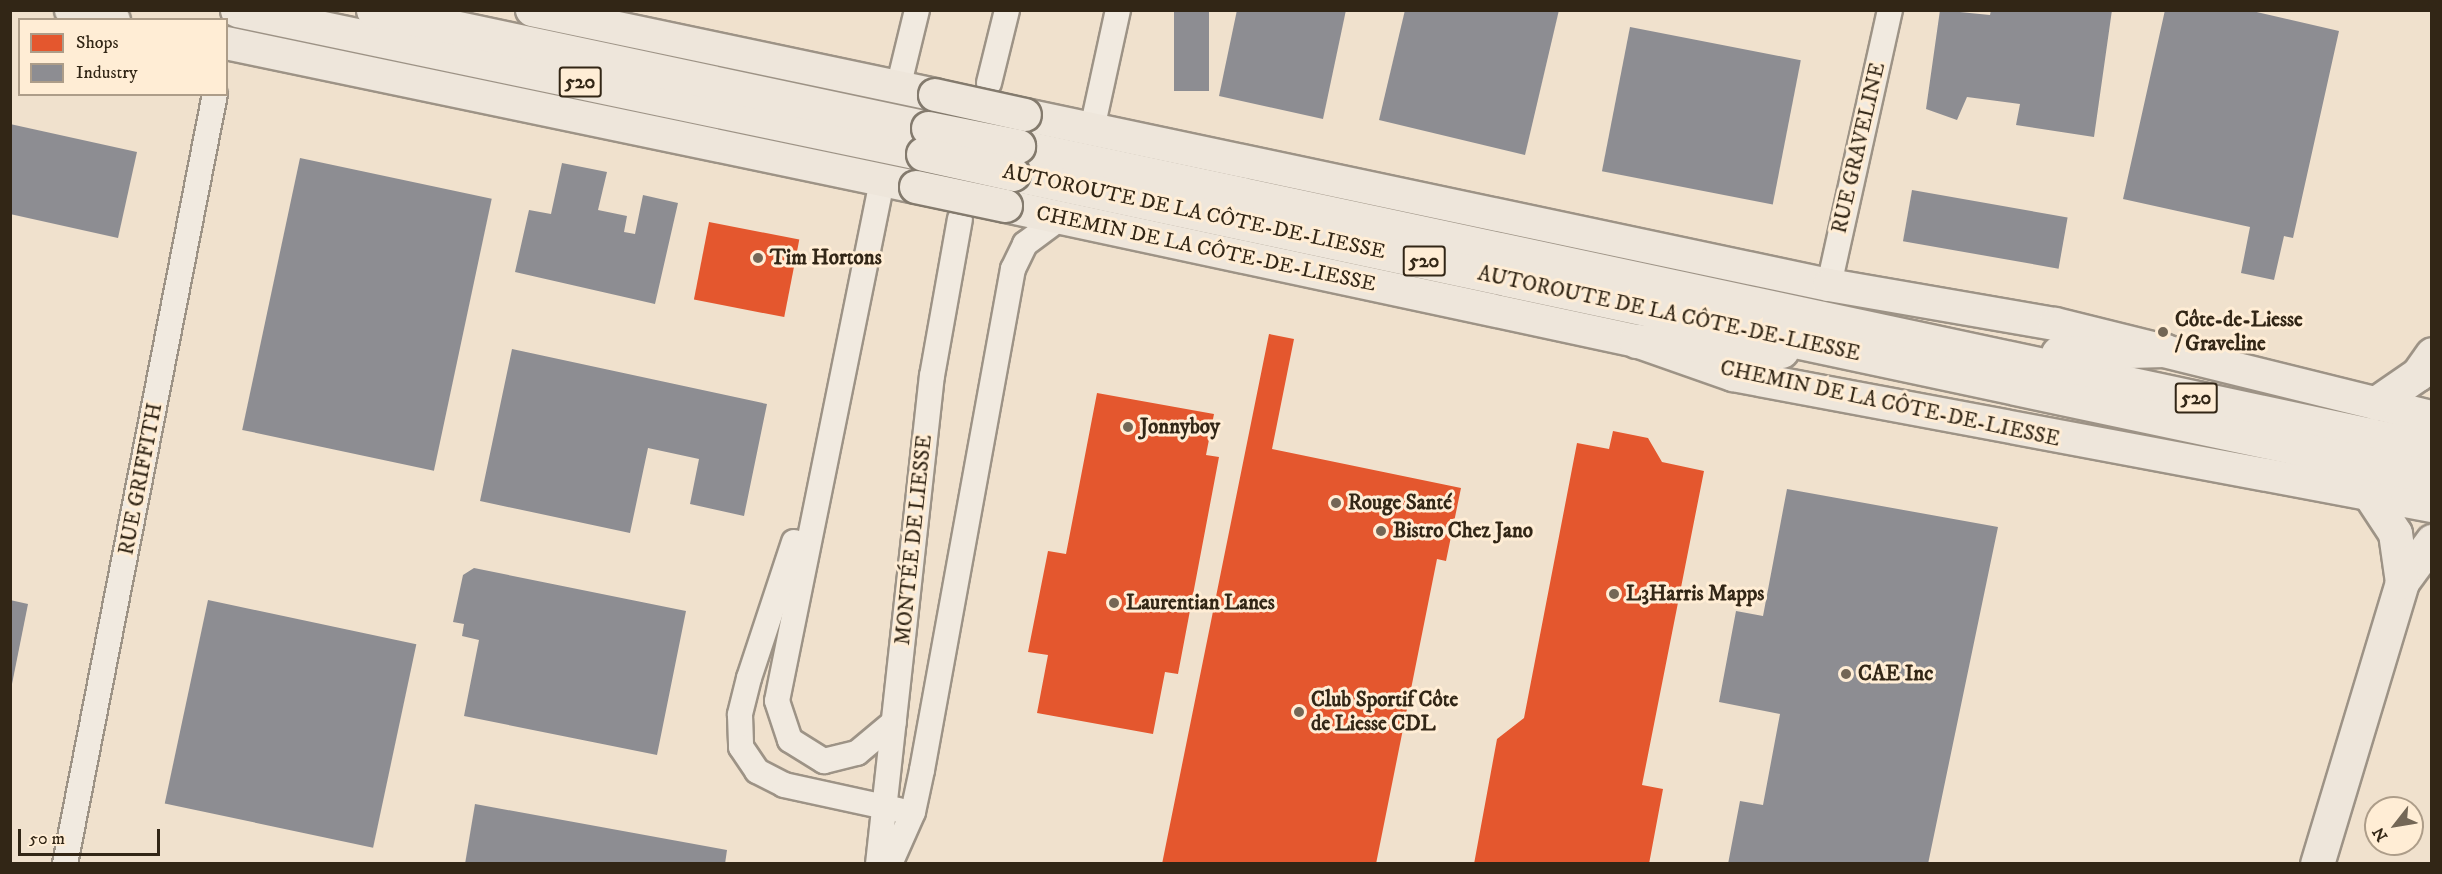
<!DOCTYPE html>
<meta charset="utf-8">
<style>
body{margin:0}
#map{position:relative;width:2442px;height:874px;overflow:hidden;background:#f0e1cd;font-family:"IM FELL DW Pica",serif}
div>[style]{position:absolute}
.shops>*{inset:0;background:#e4572e;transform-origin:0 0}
.industry>*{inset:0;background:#8d8d92;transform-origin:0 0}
.roads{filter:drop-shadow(2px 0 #9d9386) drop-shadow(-2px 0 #9d9386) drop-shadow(0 2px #9d9386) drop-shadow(0 -2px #9d9386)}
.minor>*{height:24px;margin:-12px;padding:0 12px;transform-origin:12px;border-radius:12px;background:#f1eae0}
.major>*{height:32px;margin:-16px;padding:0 16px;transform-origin:16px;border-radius:16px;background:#eee6db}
.highway>*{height:33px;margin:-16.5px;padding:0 16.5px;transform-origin:16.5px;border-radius:16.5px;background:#eee6db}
.bridges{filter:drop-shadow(2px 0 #837a6d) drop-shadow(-2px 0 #837a6d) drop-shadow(0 2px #837a6d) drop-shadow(0 -2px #837a6d)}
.major-bridge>*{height:32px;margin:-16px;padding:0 16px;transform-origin:16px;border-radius:16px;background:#eee6db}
.highway-bridge>*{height:33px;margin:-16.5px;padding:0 16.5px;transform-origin:16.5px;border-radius:16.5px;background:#eee6db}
.dots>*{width:16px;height:16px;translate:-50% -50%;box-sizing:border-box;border:3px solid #ffedd5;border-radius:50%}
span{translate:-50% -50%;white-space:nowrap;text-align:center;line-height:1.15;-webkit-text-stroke:6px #ffedd5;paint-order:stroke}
.shield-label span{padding:2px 4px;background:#ffedd5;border:2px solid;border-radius:4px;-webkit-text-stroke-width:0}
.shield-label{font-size:20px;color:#322616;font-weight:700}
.street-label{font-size:21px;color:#322616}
.poi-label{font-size:21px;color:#322616;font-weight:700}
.left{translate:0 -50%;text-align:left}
.frame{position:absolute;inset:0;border:12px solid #322616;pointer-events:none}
.legend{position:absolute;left:18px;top:18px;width:210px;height:78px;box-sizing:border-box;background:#ffedd5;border:2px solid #ad9d89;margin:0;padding:8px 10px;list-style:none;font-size:18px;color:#322616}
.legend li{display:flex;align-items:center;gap:12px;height:30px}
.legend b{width:30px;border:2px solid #ad9d89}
.north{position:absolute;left:2364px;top:796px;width:60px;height:60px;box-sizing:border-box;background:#ffedd5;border:2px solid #ad9d89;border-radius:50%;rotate:239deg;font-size:16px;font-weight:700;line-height:24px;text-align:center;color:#322616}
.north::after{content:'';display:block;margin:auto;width:21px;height:27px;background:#746756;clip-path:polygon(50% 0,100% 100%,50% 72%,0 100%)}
.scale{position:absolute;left:18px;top:829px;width:142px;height:27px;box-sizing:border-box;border:3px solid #322616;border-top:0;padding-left:8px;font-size:18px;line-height:21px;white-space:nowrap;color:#322616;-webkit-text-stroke:4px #ffedd5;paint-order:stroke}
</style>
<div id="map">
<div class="shops">
<div style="left:709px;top:222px;width:92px;height:79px;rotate:11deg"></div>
<div style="clip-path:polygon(1269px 334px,1294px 339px,1272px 449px,1461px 488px,1446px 561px,1437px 559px,1376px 864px,1162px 864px)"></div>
<div style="clip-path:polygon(1097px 393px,1214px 414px,1206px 455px,1219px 457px,1178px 674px,1165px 672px,1153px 734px,1037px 713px,1048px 655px,1028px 652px,1048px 551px,1066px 554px)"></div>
<div style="clip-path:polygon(1613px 431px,1648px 438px,1662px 462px,1704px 471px,1642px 785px,1663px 789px,1649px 864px,1474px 864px,1497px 739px,1524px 718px,1577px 443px,1609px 449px)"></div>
</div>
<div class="industry">
<div style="left:1174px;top:10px;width:35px;height:81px"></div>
<div style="clip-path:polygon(1237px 10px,1346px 10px,1323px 119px,1219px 96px)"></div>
<div style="clip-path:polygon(1405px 10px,1559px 10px,1525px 155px,1379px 120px)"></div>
<div style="clip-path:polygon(1940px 10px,1990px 15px,1991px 10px,2112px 10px,2094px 137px,2016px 125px,2020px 104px,1967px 97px,1957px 120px,1926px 109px)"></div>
<div style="clip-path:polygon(2165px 10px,2248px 10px,2339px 31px,2293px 238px,2284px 236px,2274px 280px,2241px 273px,2250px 227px,2123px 199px)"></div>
<div style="left:1630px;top:27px;width:174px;height:147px;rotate:11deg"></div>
<div style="clip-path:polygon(10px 124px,137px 152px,118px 238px,10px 214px)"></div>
<div style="left:300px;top:158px;width:196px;height:278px;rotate:12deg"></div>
<div style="clip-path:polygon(562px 163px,607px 172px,598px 210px,627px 216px,624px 232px,635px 234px,643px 195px,678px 203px,655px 304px,515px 272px,529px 210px,551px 214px)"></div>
<div style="left:1912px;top:190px;width:158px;height:52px;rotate:10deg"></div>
<div style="clip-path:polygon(512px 349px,767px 404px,744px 516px,690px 504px,699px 459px,648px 448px,630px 533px,480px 501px)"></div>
<div style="clip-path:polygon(1787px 489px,1998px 527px,1928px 864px,1728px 864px,1740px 801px,1763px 805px,1780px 714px,1719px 702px,1736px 611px,1763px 616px)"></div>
<div style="clip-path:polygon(474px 568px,686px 611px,657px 755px,464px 716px,479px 640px,462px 636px,464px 624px,453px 622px,463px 575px)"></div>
<div style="clip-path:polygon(10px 600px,28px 604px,12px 684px,10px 684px)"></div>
<div style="left:208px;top:600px;width:213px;height:208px;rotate:12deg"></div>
<div style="clip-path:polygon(475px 804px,727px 850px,725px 864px,465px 864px)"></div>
</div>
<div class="roads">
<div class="minor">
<div style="left:989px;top:83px;width:75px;rotate:-76.1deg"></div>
<div style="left:898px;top:88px;width:80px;rotate:-76.3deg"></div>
<div style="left:1092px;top:129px;width:122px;rotate:-77.7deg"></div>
<div style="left:882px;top:181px;width:530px;rotate:101.42deg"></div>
<div style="left:777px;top:701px;width:41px;rotate:71.6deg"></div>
<div style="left:790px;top:740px;width:40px;rotate:32deg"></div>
<div style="left:824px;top:761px;width:34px;rotate:-14deg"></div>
<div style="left:857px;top:753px;width:48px;rotate:-40deg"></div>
<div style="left:1829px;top:285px;width:282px;rotate:-77.5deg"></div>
<div style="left:794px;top:542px;width:143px;rotate:108.3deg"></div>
<div style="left:749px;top:678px;width:38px;rotate:104deg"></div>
<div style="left:740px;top:715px;width:32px;rotate:88deg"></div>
<div style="left:741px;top:747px;width:29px;rotate:56deg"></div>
<div style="left:757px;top:771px;width:30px;rotate:27deg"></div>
<div style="left:784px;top:785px;width:118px;rotate:12.3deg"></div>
<div style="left:65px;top:864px;width:784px;rotate:-78.98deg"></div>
<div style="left:878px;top:864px;width:491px;rotate:-83.7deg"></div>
<div style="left:932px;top:376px;width:159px;rotate:-79.9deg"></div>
<div style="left:890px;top:864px;width:57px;rotate:-66.1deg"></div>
<div style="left:913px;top:812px;width:43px;rotate:-77.9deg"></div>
<div style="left:922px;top:770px;width:509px;rotate:-79.71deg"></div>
<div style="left:1013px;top:269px;width:28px;rotate:-64deg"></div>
<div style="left:1025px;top:244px;width:44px;rotate:-36.6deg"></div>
</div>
<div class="major">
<div style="left:71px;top:10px;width:44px;rotate:13.1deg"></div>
<div style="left:532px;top:10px;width:412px;rotate:11.9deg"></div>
<div style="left:226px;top:43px;width:705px;rotate:11.79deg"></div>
<div style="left:1025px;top:115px;width:822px;rotate:11.94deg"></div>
<div style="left:1829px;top:285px;width:229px;rotate:9.8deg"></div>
<div style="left:2055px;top:324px;width:388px;rotate:13.9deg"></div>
<div style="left:1006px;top:206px;width:644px;rotate:12.09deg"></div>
<div style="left:1636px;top:341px;width:103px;rotate:19.3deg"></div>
<div style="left:1733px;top:375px;width:711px;rotate:10.61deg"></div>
</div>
<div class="highway">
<div style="left:237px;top:10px;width:701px;rotate:11.85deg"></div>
<div style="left:373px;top:10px;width:567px;rotate:12deg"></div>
<div style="left:1018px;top:146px;width:1446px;rotate:12.06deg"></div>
<div style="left:1013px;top:174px;width:1451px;rotate:12.05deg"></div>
<div style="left:1636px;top:341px;width:146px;rotate:3.9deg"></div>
<div style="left:2058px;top:353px;width:106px;rotate:-1.6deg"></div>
<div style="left:2376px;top:403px;width:51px;rotate:-34.6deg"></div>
<div style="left:2418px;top:374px;width:24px;rotate:-55deg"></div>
<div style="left:2402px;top:582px;width:51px;rotate:-53.8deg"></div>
<div style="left:2317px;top:864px;width:295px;rotate:-73.2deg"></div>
<div style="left:2402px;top:582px;width:49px;rotate:-98.1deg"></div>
<div style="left:2395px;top:533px;width:42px;rotate:-123.3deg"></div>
</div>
</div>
<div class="bridges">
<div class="major-bridge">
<div style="left:935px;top:95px;width:92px;rotate:12.5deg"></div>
<div style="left:916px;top:187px;width:92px;rotate:11.9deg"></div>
</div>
<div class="highway-bridge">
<div style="left:928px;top:128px;width:92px;rotate:11.3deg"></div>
<div style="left:923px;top:154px;width:92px;rotate:12.5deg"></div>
</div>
</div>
<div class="dots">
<div style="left:758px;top:258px;background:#746756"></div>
<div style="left:2163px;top:332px;background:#746756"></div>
<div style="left:1128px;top:427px;background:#746756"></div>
<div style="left:1336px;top:503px;background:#746756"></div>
<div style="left:1381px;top:531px;background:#746756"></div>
<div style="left:1614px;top:594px;background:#746756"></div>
<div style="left:1114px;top:603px;background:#746756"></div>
<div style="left:1846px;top:674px;background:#746756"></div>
<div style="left:1299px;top:712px;background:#746756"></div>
</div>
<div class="shield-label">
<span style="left:580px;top:82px">520</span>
<span style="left:1424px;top:261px">520</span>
<span style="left:2196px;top:398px">520</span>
</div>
<div class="street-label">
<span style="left:1859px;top:148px;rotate:-77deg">RUE GRAVELINE</span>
<span style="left:1194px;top:212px;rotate:12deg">AUTOROUTE DE LA CÔTE-DE-LIESSE</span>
<span style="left:1206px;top:249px;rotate:12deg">CHEMIN DE LA CÔTE-DE-LIESSE</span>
<span style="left:1669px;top:314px;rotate:12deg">AUTOROUTE DE LA CÔTE-DE-LIESSE</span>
<span style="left:1890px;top:404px;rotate:12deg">CHEMIN DE LA CÔTE-DE-LIESSE</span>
<span style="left:141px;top:479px;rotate:-79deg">RUE GRIFFITH</span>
<span style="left:914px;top:540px;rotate:-84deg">MONTÉE DE LIESSE</span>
</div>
<div class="poi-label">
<span class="left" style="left:770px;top:258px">Tim Hortons</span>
<span class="left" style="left:2175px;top:332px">Côte-de-Liesse<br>/ Graveline</span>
<span class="left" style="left:1140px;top:427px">Jonnyboy</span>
<span class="left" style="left:1348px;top:503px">Rouge Santé</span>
<span class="left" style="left:1393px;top:531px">Bistro Chez Jano</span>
<span class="left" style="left:1626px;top:594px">L3Harris Mapps</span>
<span class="left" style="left:1126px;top:603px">Laurentian Lanes</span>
<span class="left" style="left:1858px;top:674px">CAE Inc</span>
<span class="left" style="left:1311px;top:712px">Club Sportif Côte<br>de Liesse CDL</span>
</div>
<div class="frame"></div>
<ul class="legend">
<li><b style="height:16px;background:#e4572e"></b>Shops</li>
<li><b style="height:16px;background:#8d8d92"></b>Industry</li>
</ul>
<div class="north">N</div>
<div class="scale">50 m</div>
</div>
